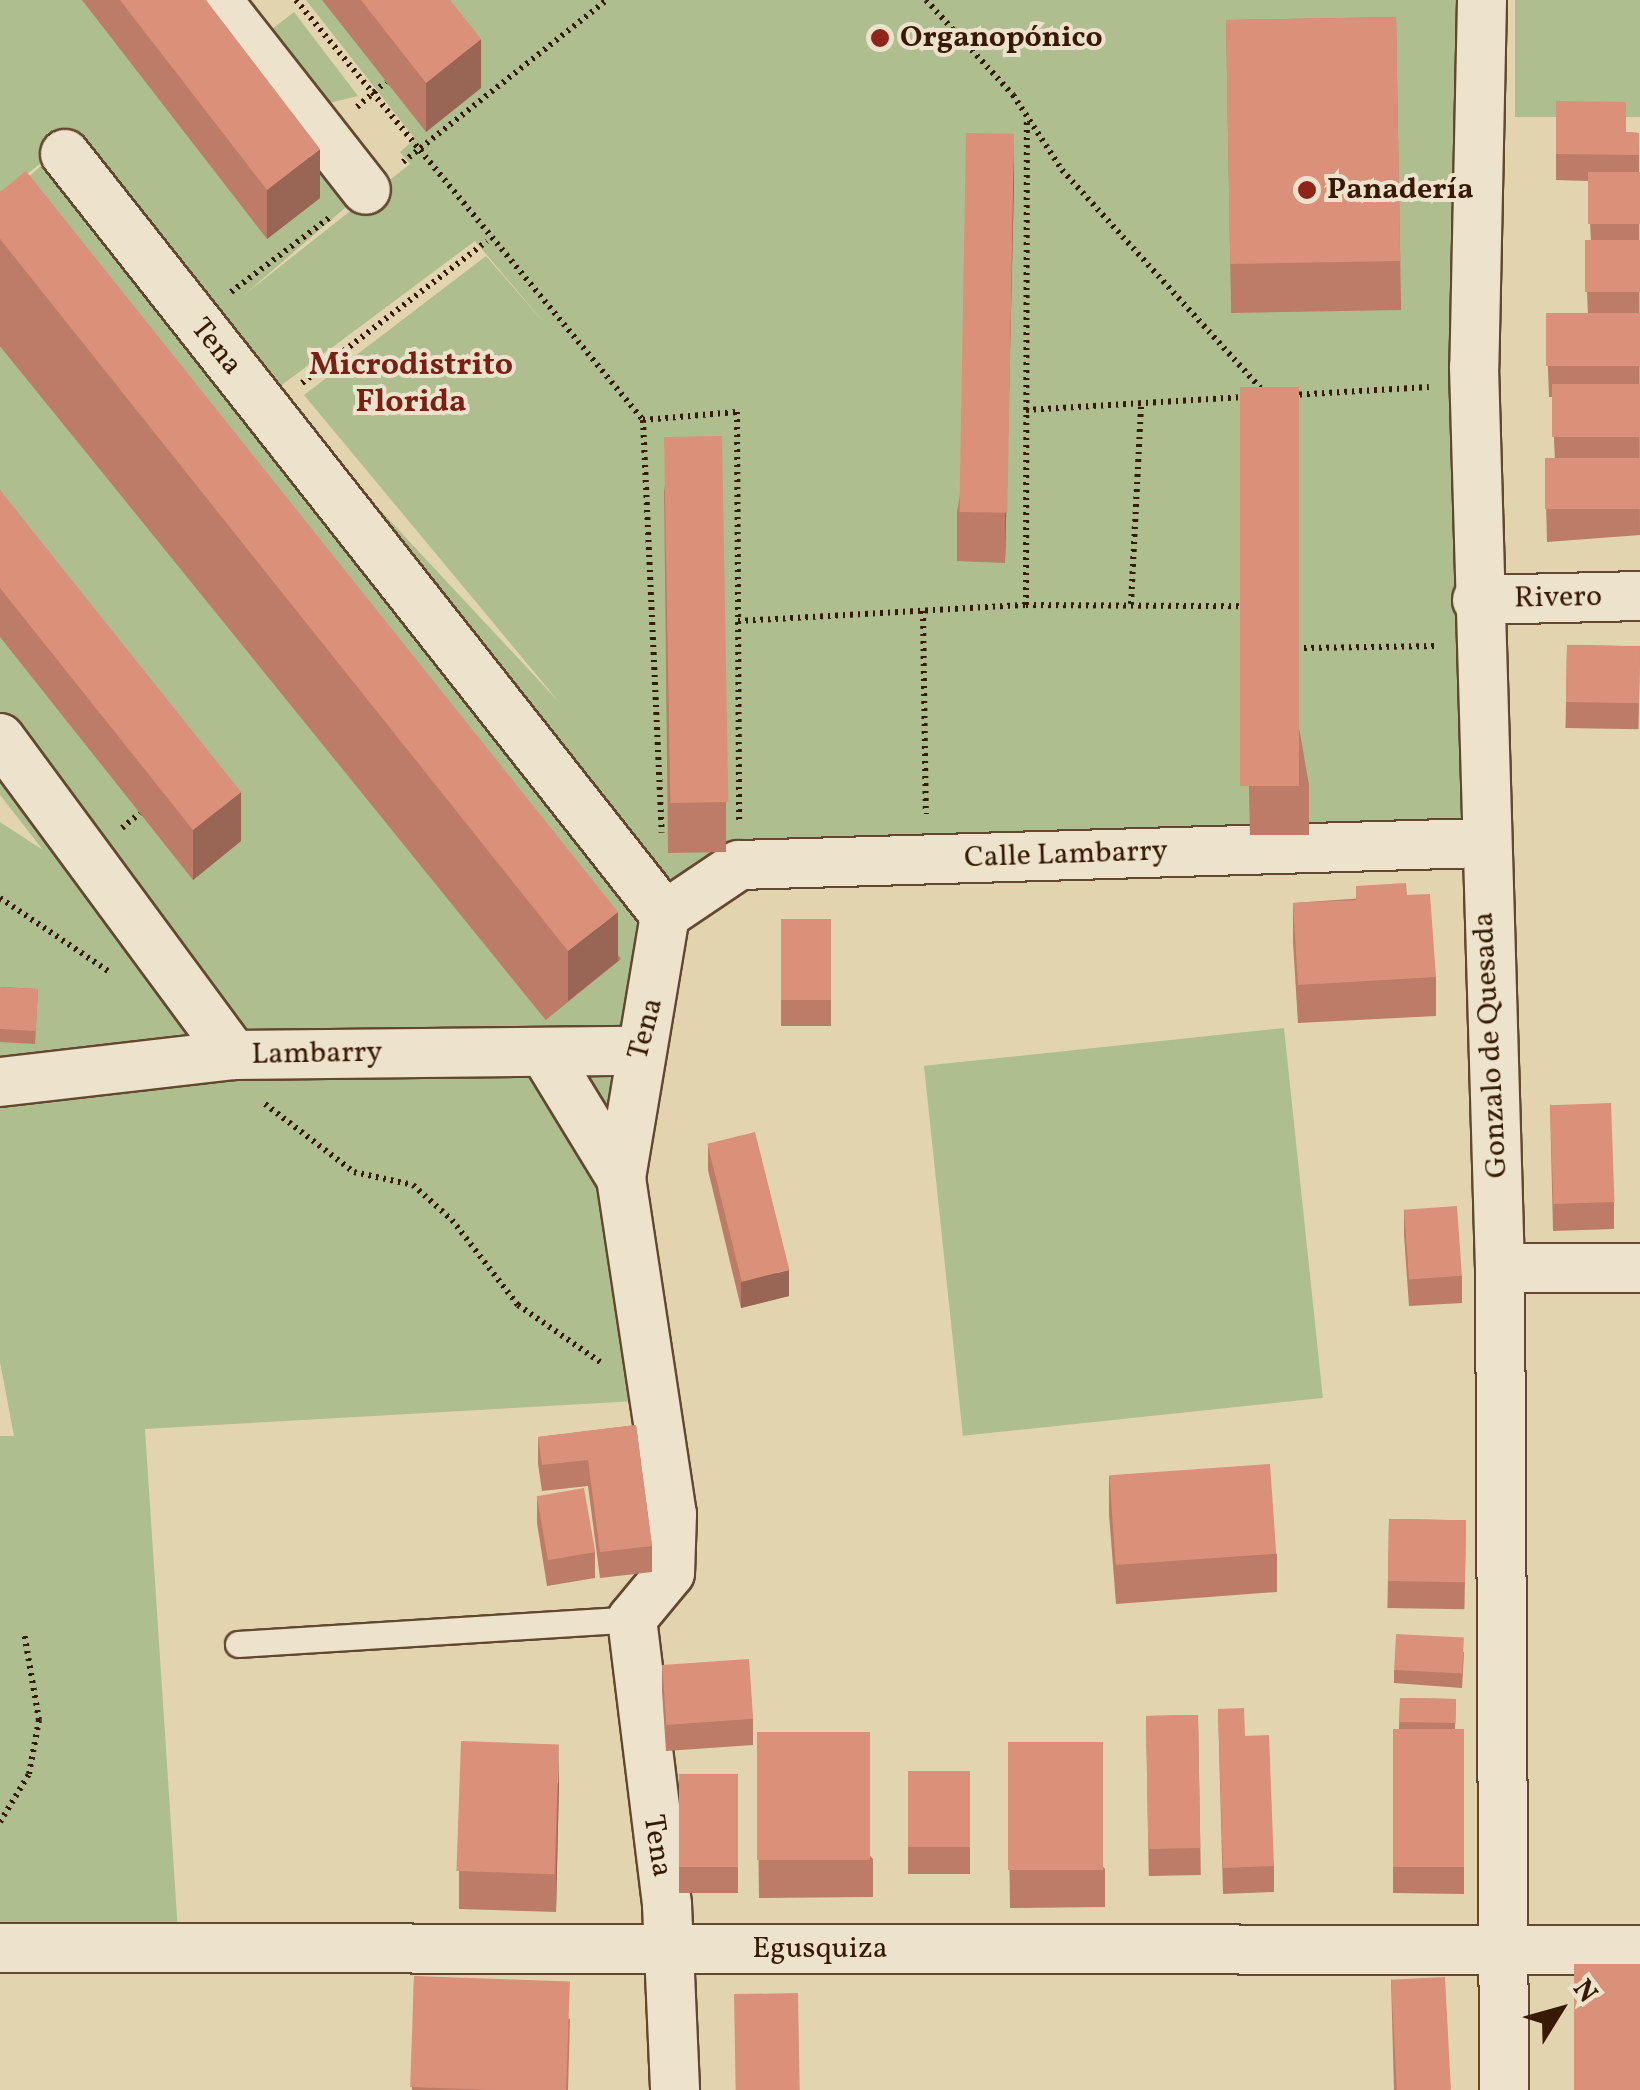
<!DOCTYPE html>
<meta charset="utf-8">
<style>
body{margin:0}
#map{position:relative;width:1640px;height:2090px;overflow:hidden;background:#e3d4b0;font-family:Vollkorn,serif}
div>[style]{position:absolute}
.green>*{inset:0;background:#afbe8e;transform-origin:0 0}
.path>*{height:6px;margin-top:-3px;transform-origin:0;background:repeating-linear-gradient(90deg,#381a04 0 2.5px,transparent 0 7.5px)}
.roads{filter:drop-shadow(2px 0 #63482f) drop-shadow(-2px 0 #63482f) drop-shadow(0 2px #63482f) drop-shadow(0 -2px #63482f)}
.service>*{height:25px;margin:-12.5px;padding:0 12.5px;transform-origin:12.5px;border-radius:12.5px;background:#ede3cc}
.minor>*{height:48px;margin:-24px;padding:0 24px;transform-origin:24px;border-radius:24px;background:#ede3cc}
.wall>*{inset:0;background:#bc7c68;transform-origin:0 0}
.shaded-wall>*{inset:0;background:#996555}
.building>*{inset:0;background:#db9079;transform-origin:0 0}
.dots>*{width:28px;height:28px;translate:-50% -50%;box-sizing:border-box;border:5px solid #ede3cc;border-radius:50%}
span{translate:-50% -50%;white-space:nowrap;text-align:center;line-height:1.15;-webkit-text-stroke:8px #ede3cc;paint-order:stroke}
.poi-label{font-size:30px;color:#381a04;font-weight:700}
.left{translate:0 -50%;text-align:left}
.street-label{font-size:30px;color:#381a04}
.neighbourhood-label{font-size:32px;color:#7a1f14;font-weight:700}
.north{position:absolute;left:1510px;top:1960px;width:100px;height:100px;-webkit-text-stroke:8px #ede3cc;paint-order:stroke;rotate:53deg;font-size:28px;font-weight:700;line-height:40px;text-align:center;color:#381a04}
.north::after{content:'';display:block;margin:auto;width:35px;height:45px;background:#381a04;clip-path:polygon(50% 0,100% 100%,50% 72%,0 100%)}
</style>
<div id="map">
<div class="green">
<div style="clip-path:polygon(evenodd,0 0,216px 0,366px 190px,245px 294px,410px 164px,400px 152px,415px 139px,306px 0,1483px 0,1482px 843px,740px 865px,665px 915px,636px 1051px,655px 1400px,145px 1429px,179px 1947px,0 1948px,0 1436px,14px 1436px,0 1362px,0 822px,43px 850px,0 795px,0 201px,76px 136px,0 195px,0 0,475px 241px,546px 325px,486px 256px,304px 395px,559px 702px,271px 393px,475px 241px)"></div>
<div style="left:1515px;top:0;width:125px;height:117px"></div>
<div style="clip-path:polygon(294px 12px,358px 96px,317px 106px,263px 36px)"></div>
<div style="left:1284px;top:1028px;width:372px;height:362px;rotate:84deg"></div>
</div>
<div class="path">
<div style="left:296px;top:0;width:545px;rotate:50.44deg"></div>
<div style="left:643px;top:420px;width:413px;rotate:87.4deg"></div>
<div style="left:926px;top:0;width:129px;rotate:47.5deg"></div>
<div style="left:1013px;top:95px;width:90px;rotate:56.8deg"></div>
<div style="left:1062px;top:170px;width:300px;rotate:47.7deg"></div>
<div style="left:357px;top:107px;width:38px;rotate:-41deg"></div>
<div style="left:403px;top:162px;width:260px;rotate:-38.5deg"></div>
<div style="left:231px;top:292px;width:123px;rotate:-37.1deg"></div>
<div style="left:302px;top:383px;width:233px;rotate:-37.5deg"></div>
<div style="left:1292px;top:395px;width:137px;rotate:-3.3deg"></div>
<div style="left:1026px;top:410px;width:219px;rotate:-3.4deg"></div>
<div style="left:643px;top:420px;width:94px;rotate:-4.9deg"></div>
<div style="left:737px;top:412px;width:409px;rotate:89.7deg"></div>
<div style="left:1131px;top:604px;width:200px;rotate:-87.1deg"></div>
<div style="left:1026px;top:605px;width:487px;rotate:-89.9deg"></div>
<div style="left:923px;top:611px;width:203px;rotate:89.2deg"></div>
<div style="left:738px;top:621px;width:288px;rotate:-3.2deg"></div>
<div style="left:1026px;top:605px;width:218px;rotate:0.3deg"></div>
<div style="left:1304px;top:648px;width:134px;rotate:-0.9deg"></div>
<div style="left:122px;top:828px;width:23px;rotate:-40deg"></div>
<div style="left:0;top:898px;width:134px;rotate:34deg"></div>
<div style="left:265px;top:1104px;width:112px;rotate:37.4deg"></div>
<div style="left:354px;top:1172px;width:60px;rotate:12.4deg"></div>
<div style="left:413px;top:1185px;width:52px;rotate:41.9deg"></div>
<div style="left:452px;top:1220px;width:108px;rotate:52.2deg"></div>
<div style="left:518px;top:1305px;width:100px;rotate:34.8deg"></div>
<div style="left:0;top:1822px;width:56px;rotate:-58.9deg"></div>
<div style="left:29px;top:1774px;width:55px;rotate:-79.5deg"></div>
<div style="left:39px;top:1720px;width:89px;rotate:-99.7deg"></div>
</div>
<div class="roads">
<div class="service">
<div style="left:238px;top:1644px;width:395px;rotate:-3.6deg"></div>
</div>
<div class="minor">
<div style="left:217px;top:0;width:241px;rotate:51.9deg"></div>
<div style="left:1482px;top:0;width:367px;rotate:91.2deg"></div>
<div style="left:1474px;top:367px;width:901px;rotate:88.35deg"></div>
<div style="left:1500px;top:1268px;width:822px;rotate:89.72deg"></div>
<div style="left:65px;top:154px;width:969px;rotate:51.75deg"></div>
<div style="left:665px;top:915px;width:267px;rotate:99.5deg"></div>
<div style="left:621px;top:1178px;width:340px;rotate:81.4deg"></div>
<div style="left:672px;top:1514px;width:59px;rotate:91.9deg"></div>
<div style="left:670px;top:1573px;width:60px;rotate:129.6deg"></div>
<div style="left:632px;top:1619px;width:288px;rotate:83deg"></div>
<div style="left:667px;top:1905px;width:185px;rotate:87.5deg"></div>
<div style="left:1477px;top:600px;width:163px;rotate:-1.4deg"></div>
<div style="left:0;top:738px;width:394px;rotate:53.6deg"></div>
<div style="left:665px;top:915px;width:89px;rotate:-34deg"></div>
<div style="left:739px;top:865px;width:743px;rotate:-1.7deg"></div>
<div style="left:547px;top:1057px;width:142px;rotate:58.6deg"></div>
<div style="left:0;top:1082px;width:236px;rotate:-6.6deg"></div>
<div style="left:234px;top:1055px;width:402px;rotate:-0.6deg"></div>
<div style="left:1500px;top:1268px;width:140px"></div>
<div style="left:0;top:1948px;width:1640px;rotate:0.07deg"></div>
</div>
</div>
<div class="wall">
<div style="clip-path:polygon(82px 0,206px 0,320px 198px,267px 239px)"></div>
<div style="clip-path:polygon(322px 0,450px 0,481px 88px,426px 132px)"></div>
<div style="left:1396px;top:17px;width:293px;height:170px;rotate:89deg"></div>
<div style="clip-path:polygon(1556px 101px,1626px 132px,1639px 133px,1640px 535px,1547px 542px,1545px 463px,1555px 462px,1552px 397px,1549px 397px,1546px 318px,1588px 316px,1585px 242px,1591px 242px,1588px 181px,1556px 180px)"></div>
<div style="clip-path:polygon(1014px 183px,1005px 563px,957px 561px,957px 512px)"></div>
<div style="left:0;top:192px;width:987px;height:97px;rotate:51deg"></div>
<div style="clip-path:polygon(1240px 387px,1309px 785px,1309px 835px,1250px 835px)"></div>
<div style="clip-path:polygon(664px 486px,726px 802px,726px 852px,668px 853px)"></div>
<div style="clip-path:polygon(0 490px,241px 841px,193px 880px,0 637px)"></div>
<div style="left:1567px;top:645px;width:73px;height:83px;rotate:1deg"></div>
<div style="clip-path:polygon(1407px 895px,1436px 977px,1436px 1016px,1298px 1023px,1293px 942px,1293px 903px)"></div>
<div style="left:781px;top:919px;width:50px;height:107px"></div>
<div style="left:0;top:987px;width:38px;height:55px;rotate:3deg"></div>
<div style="clip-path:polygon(1550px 1104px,1614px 1202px,1614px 1229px,1553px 1231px)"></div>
<div style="clip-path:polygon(708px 1144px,789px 1296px,741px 1308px,708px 1170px)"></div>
<div style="clip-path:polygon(1404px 1209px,1462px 1276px,1462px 1303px,1409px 1306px,1404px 1235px)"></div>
<div style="clip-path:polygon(636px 1425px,652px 1546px,652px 1572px,600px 1578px,588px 1486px,542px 1491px,538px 1464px,538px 1437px)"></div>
<div style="clip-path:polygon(1109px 1476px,1277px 1554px,1277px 1592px,1116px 1604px,1109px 1514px)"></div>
<div style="clip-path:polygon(537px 1496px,595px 1552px,595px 1578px,547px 1586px,537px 1523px)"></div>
<div style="left:1389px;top:1519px;width:77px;height:89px;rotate:1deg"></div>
<div style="clip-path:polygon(1464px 1652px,1462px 1688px,1394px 1683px,1394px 1670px)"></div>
<div style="clip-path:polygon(662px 1665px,753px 1719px,753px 1745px,666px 1751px,662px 1691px)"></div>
<div style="clip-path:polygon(1400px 1698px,1456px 1699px,1455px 1729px,1464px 1729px,1464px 1894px,1393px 1893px,1393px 1729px,1399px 1729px)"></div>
<div style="clip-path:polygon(1218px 1709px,1245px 1736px,1274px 1866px,1274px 1892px,1223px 1894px)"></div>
<div style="left:1198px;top:1715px;width:160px;height:52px;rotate:89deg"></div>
<div style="clip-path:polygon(757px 1732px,873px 1859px,873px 1897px,759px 1898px)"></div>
<div style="clip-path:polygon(1008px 1742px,1105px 1869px,1105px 1907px,1010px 1908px)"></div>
<div style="left:908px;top:1771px;width:62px;height:103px"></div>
<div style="left:679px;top:1774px;width:59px;height:119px"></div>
<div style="clip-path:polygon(559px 1782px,556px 1912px,459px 1909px,459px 1871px)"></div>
<div style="clip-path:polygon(414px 1976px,570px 2019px,568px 2090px,412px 2090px)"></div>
<div style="clip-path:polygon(1391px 1979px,1450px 2090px,1394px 2090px)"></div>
</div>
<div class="shaded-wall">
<div style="clip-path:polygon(481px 39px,481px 88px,426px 132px,426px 83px)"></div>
<div style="clip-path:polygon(1014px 134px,1014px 183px,1005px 563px,1005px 513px)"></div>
<div style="clip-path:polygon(320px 149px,320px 198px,267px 239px,267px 190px)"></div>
<div style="clip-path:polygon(241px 792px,241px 841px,193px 880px,193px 830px)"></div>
<div style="clip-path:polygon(618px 912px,618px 961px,568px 1001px,568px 951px)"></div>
<div style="clip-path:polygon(789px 1270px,789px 1296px,741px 1308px,741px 1282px)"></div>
<div style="clip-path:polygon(559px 1744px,559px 1782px,556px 1912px,556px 1874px)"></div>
</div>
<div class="building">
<div style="clip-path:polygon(120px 0,206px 0,320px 149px,267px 190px)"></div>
<div style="clip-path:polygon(361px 0,450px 0,481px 39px,426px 83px)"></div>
<div style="left:1396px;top:17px;width:244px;height:170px;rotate:89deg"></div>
<div style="clip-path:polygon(1556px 101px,1626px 102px,1626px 132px,1639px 133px,1639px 155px,1556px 154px)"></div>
<div style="left:966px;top:133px;width:48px;height:379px;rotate:1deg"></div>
<div style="clip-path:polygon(26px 171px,618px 912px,568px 951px,0 239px,0 192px)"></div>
<div style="left:1640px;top:172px;width:52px;height:52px;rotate:90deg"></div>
<div style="left:1640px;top:240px;width:52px;height:55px;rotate:90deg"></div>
<div style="left:1640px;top:313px;width:53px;height:94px;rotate:90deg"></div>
<div style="left:1640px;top:384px;width:53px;height:88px;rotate:90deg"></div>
<div style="left:1240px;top:387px;width:59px;height:399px"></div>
<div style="left:722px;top:436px;width:366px;height:58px;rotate:89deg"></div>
<div style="left:1640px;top:458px;width:51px;height:95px;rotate:90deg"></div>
<div style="clip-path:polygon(0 490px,241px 792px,193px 830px,0 588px)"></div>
<div style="left:1567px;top:645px;width:73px;height:57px;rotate:1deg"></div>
<div style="clip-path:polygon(1406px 883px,1407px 895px,1430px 894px,1436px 977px,1298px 985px,1293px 903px,1356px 900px,1356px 886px)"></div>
<div style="left:781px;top:919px;width:50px;height:81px"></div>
<div style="left:0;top:987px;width:38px;height:42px;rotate:3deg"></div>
<div style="left:1611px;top:1103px;width:99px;height:61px;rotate:88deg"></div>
<div style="left:755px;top:1132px;width:142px;height:49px;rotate:76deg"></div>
<div style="left:1457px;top:1206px;width:70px;height:53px;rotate:86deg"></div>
<div style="clip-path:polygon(636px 1425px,652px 1546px,600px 1552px,588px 1460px,542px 1465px,538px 1437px)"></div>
<div style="left:1270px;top:1464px;width:90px;height:161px;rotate:86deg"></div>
<div style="left:584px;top:1488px;width:65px;height:48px;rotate:80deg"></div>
<div style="left:1389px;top:1519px;width:77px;height:62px;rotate:1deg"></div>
<div style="left:1396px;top:1634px;width:68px;height:36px;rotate:3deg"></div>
<div style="left:749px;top:1659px;width:60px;height:87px;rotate:86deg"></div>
<div style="left:1400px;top:1698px;width:56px;height:24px;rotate:1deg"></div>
<div style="clip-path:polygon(1244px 1708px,1245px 1736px,1269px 1735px,1274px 1866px,1223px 1868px,1218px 1709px)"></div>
<div style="left:1198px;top:1715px;width:133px;height:52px;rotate:89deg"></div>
<div style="left:1393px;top:1729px;width:71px;height:138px"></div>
<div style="left:757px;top:1732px;width:113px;height:128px"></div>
<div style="left:461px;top:1741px;width:98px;height:130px;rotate:2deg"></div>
<div style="left:1008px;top:1742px;width:95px;height:128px"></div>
<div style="left:908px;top:1771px;width:62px;height:76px"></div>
<div style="left:679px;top:1774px;width:59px;height:93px"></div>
<div style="left:1640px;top:1964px;width:126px;height:66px;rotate:90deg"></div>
<div style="left:414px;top:1976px;width:156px;height:111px;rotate:2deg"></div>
<div style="left:1445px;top:1977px;width:113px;height:54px;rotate:87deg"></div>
<div style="left:798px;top:1993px;width:97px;height:64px;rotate:89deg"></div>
</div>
<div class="dots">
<div style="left:880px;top:38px;background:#8f2418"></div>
<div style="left:1307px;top:190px;background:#8f2418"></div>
</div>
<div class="poi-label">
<span class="left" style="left:900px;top:38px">Organopónico</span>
<span class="left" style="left:1327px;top:190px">Panadería</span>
</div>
<div class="street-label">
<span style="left:216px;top:347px;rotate:51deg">Tena</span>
<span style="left:1558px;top:598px;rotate:-1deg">Rivero</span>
<span style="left:1066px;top:855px;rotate:-2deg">Calle Lambarry</span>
<span style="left:646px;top:1029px;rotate:-75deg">Tena</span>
<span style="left:1491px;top:1045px;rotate:-93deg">Gonzalo de Quesada</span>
<span style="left:317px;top:1054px;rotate:-1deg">Lambarry</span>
<span style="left:657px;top:1846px;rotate:81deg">Tena</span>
<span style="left:820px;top:1949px">Egusquiza</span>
</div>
<div class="neighbourhood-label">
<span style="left:411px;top:385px">Microdistrito<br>Florida</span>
</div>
<div class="north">N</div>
</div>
